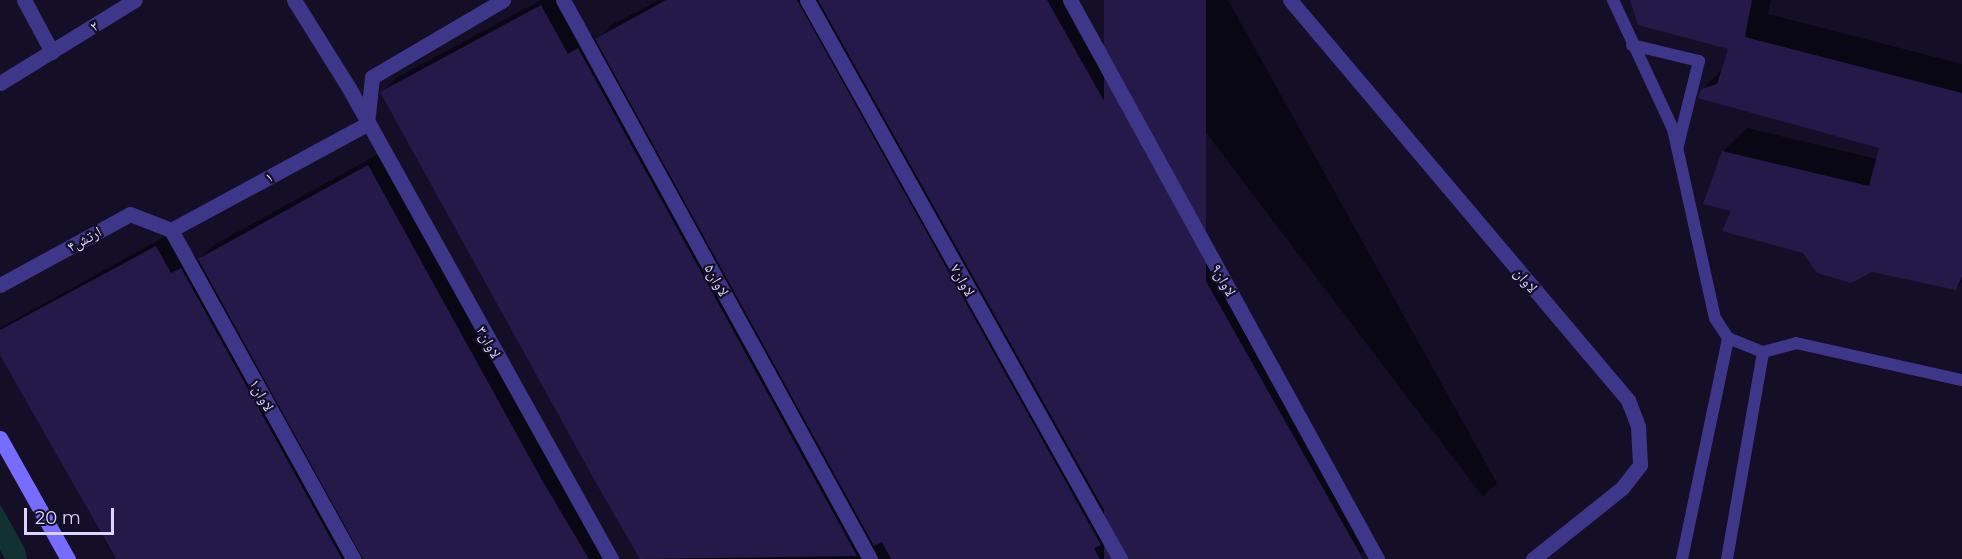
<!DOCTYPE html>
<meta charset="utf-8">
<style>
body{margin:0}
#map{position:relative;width:1962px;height:559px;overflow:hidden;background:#140e27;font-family:Montserrat,"Noto Naskh Arabic",sans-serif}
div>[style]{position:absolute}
.green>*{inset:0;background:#113132}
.shadow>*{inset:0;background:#0007}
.building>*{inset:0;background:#251949;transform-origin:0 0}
.service>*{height:12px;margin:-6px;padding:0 6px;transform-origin:6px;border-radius:6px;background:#3e3789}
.minor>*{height:15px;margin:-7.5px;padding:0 7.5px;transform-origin:7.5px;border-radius:7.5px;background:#3e3789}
.tertiary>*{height:15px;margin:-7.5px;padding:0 7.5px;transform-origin:7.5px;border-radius:7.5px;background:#3e3789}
.secondary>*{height:15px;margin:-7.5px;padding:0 7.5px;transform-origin:7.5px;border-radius:7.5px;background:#766cff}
span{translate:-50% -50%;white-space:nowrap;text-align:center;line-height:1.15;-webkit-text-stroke:4.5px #140e27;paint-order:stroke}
.street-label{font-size:15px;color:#dbd5ff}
.scale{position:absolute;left:24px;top:508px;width:90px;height:27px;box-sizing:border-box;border:3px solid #dbd5ff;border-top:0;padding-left:8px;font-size:18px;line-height:21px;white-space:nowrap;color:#dbd5ff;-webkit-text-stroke:4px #140e27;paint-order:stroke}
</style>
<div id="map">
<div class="green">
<div style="clip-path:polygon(0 504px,25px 549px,27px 559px,5px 559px,0 550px)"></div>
</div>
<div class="shadow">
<div style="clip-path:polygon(541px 0,560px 0,583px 41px,593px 35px,596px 41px,611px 25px,659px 0,1068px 0,1375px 542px,1355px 559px,1154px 559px,1134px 524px,1108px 535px,1121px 559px,644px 559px,382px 92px,396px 78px)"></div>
<div style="clip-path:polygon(1105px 0,1228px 0,1497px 483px,1483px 497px)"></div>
<div style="clip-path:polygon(1632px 0,1771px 0,1768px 14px,1962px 64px,1962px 282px,1956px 289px,1804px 252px,1733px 210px,1723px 151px,1747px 128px,1877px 159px,1880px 146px,1702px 90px,1723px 68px,1730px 48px)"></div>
<div style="clip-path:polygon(382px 152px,609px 559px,115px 559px,0 351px,0 328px,171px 233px,185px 260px,195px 255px,198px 260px,214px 245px)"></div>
</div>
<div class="building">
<div style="clip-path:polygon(666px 0,797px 0,1101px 545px,1094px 548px,1100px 559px,891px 559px,882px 542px,874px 546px,595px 39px)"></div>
<div style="clip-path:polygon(818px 0,1047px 0,1363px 559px,1152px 559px,1134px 526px,1118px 535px)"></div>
<div style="left:1104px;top:0;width:102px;height:620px"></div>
<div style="clip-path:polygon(1630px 0,1752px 0,1745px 37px,1962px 93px,1962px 276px,1956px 290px,1872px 272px,1851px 283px,1817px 273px,1803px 253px,1722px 231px,1731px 211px,1703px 204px,1722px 151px,1869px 186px,1879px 148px,1698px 98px,1701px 89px,1717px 84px,1728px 49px,1638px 25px)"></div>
<div style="clip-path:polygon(541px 5px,568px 54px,578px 48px,857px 556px,640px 559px,600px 490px,380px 92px)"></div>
<div style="clip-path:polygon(368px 165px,542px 480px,589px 559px,363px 559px,198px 259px)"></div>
<div style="clip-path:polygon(156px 246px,171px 273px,181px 268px,342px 559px,116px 559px,0 355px,0 330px)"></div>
</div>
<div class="service">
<div style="left:1613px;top:0;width:142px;rotate:65.1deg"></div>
<div style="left:1673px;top:129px;width:194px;rotate:77.5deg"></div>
<div style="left:1715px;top:318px;width:24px;rotate:57deg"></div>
<div style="left:1728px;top:338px;width:38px;rotate:22deg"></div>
<div style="left:1763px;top:352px;width:34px;rotate:-15deg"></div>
<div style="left:1796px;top:343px;width:170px;rotate:12.6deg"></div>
<div style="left:1632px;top:45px;width:69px;rotate:13.4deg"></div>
<div style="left:1699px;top:61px;width:87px;rotate:104deg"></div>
<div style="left:1682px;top:559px;width:226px;rotate:-78.2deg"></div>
<div style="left:1727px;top:559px;width:210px;rotate:-80.1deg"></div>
</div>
<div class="minor">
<div style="left:24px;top:0;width:59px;rotate:61.7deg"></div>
<div style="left:294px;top:0;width:104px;rotate:58deg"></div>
<div style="left:349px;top:88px;width:539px;rotate:60.91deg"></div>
<div style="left:563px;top:0;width:638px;rotate:61.22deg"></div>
<div style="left:807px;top:0;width:641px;rotate:60.75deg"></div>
<div style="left:1070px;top:0;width:638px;rotate:61.22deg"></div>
<div style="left:0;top:83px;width:158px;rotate:-31.6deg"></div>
<div style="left:367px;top:124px;width:47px;rotate:-83.9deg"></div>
<div style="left:372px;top:77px;width:152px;rotate:-30.4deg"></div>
<div style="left:171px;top:230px;width:376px;rotate:61deg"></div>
<div style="left:171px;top:230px;width:223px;rotate:-28.4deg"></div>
<div style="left:0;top:285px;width:148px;rotate:-28.6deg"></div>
<div style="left:130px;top:214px;width:44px;rotate:21.3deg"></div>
</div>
<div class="tertiary">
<div style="left:1290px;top:0;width:524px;rotate:49.8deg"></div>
<div style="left:1628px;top:400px;width:28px;rotate:69deg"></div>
<div style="left:1638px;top:426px;width:39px;rotate:87deg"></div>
<div style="left:1640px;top:465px;width:29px;rotate:128deg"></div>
<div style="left:1622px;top:488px;width:114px;rotate:141.4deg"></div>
</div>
<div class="secondary">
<div style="left:0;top:438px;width:139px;rotate:60.7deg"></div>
</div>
<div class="street-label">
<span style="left:94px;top:26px;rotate:-32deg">۲</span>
<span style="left:269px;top:177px;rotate:-28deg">۱</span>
<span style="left:84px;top:239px;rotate:-29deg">۴ارتش</span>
<span style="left:717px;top:280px;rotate:61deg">۵لاوان</span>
<span style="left:963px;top:280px;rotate:61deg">۷لاوان</span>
<span style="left:1224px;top:280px;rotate:61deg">۹لاوان</span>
<span style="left:1526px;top:280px;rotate:50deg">لاوان</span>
<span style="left:489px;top:342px;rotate:61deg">۳لاوان</span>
<span style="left:262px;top:395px;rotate:61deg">۱لاوان</span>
</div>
<div class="scale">20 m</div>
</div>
